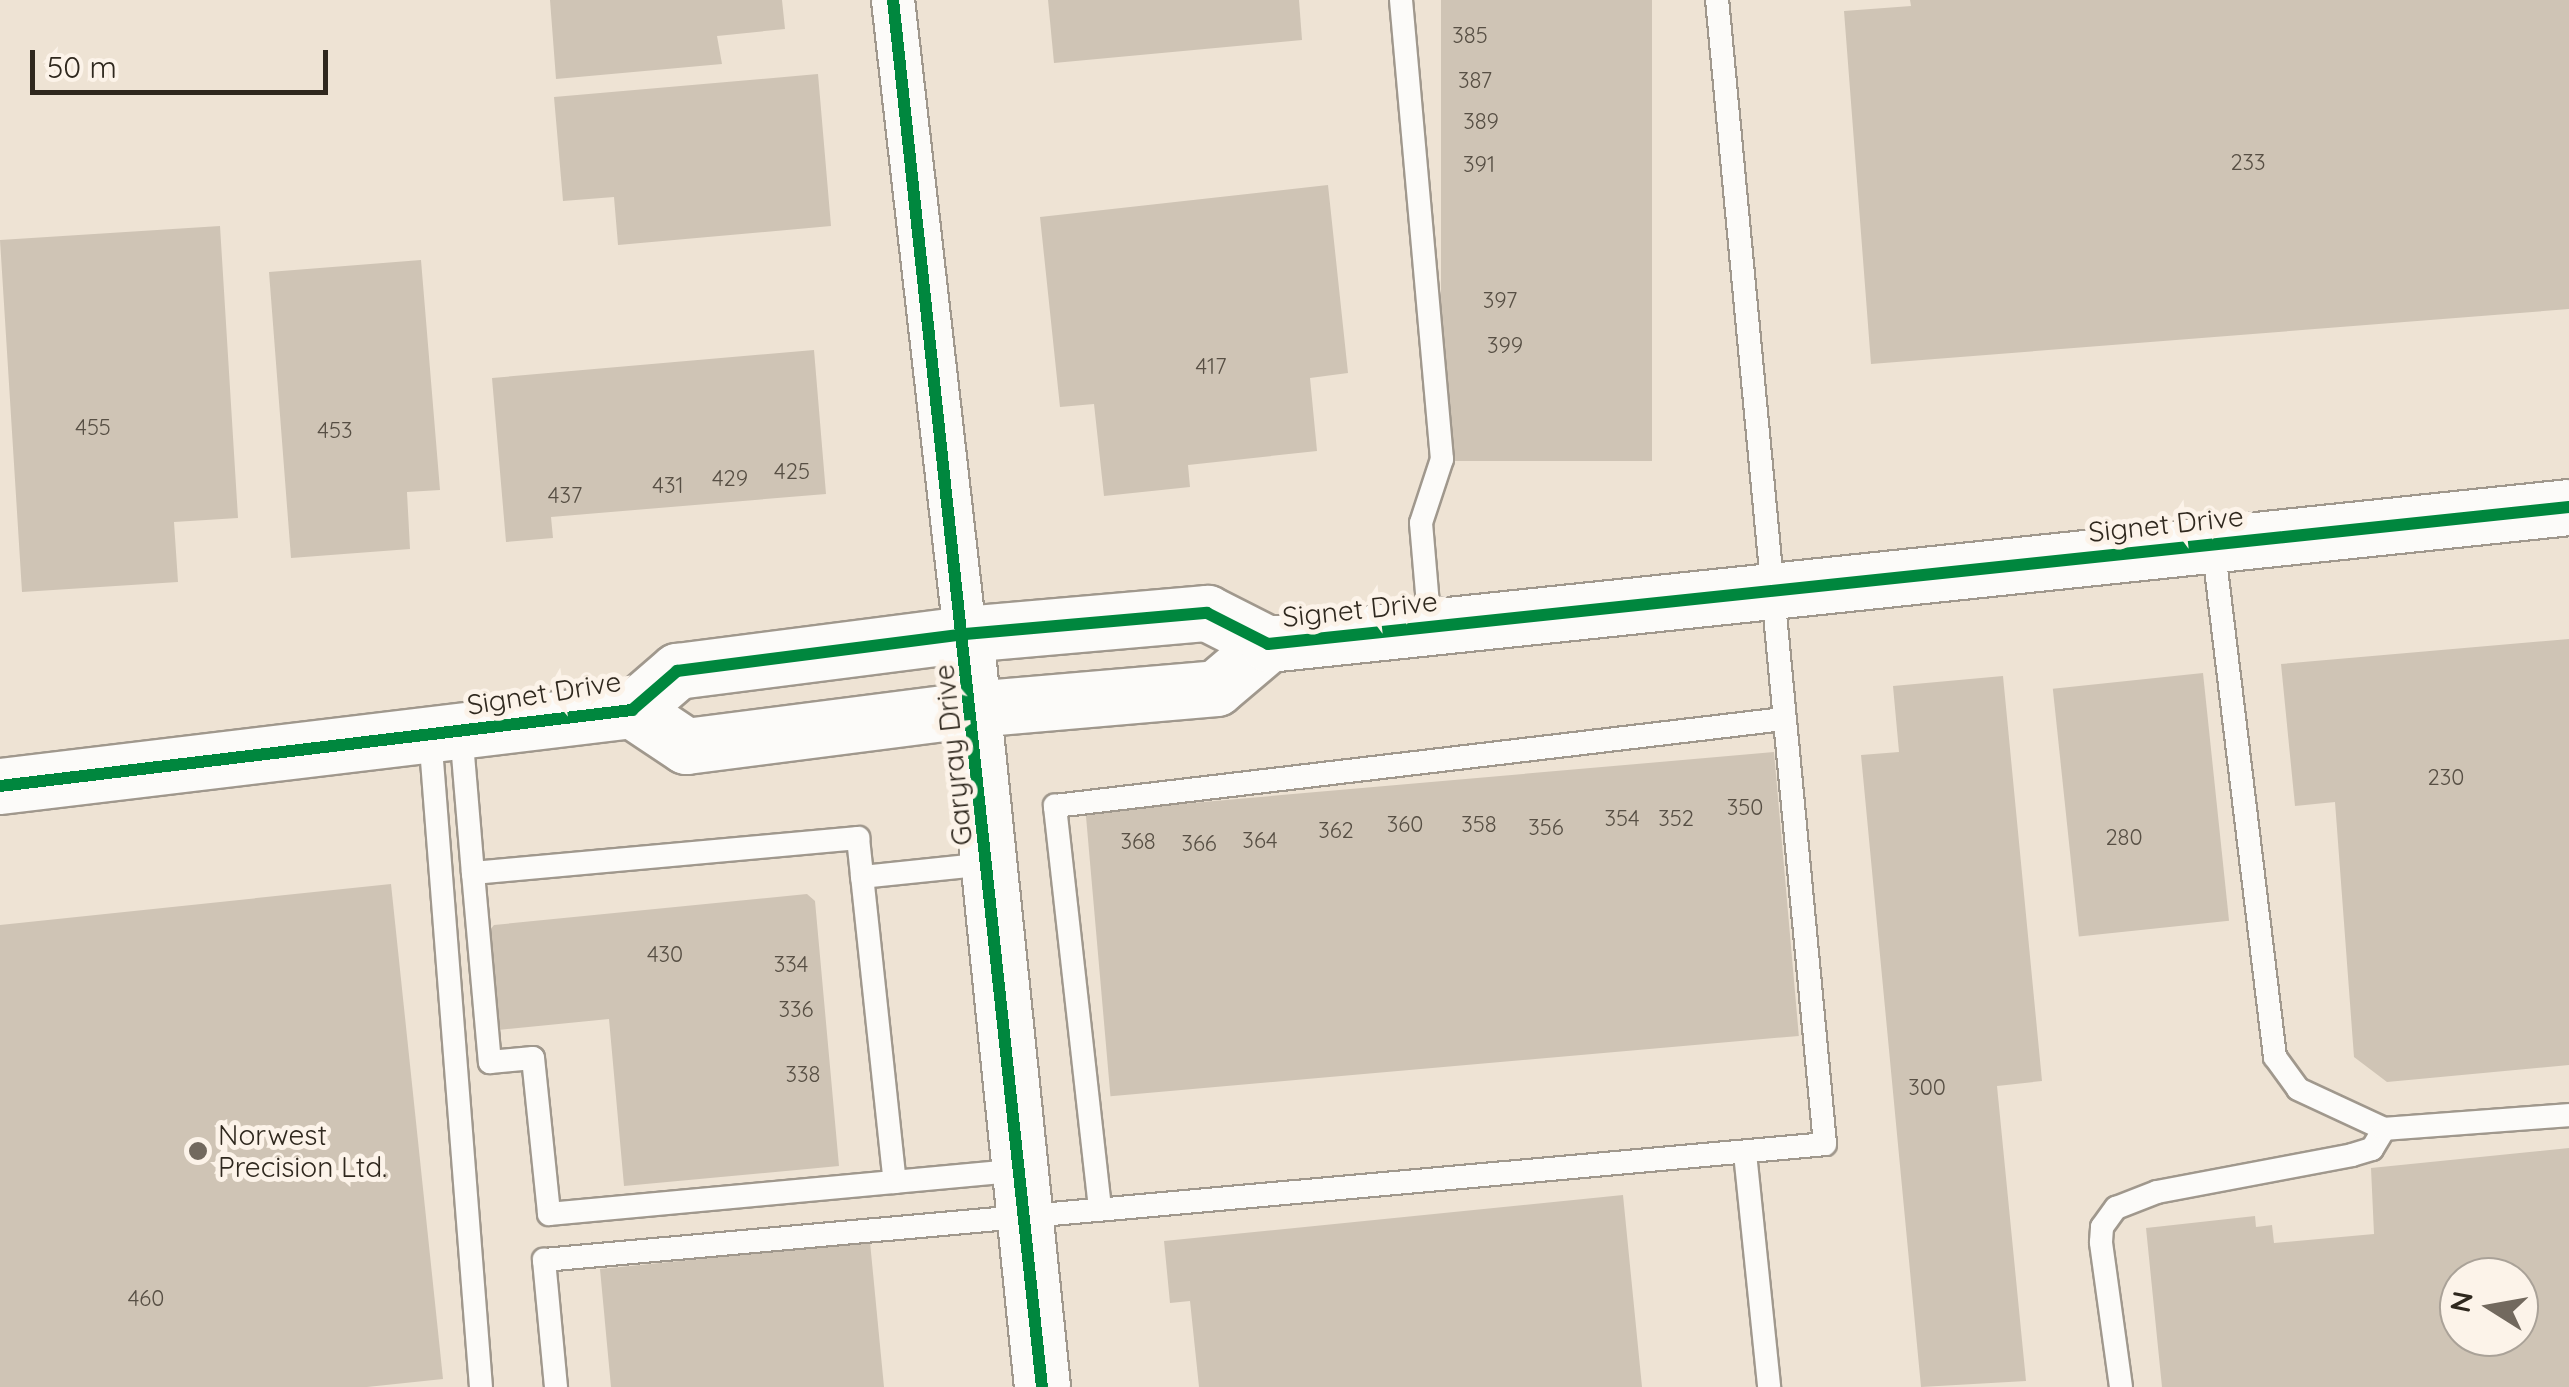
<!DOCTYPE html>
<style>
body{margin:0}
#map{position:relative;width:2569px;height:1387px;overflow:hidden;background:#eee3d4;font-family:Quicksand,sans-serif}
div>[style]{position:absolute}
.building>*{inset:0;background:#cfc4b5;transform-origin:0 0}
.roads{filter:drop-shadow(2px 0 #a0988d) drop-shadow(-2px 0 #a0988d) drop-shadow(0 2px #a0988d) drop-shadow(0 -2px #a0988d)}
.lane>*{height:22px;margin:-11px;padding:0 11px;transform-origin:11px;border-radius:11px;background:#fcfbf9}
.street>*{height:42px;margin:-21px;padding:0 21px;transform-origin:21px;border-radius:21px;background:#fcfbf9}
.secondary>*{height:55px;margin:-27.5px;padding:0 27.5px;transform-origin:27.5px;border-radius:27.5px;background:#fcfbf9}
.cycleway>*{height:12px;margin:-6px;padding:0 6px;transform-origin:6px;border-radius:6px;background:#00873e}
.dots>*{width:28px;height:28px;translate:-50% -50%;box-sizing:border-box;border:5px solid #fcf3e9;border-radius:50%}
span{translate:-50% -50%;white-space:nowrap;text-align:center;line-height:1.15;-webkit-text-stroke:10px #fcf3e9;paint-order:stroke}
.number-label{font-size:22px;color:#574f44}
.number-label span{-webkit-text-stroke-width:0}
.street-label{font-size:28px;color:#2f281e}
.poi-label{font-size:28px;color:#2f281e}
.left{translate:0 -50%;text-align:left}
.north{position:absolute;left:2439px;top:1257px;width:100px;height:100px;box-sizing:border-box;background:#fcf3e9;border:2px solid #aaa298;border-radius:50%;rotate:281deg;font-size:28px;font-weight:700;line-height:40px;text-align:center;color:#2f281e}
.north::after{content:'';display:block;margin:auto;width:35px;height:45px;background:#72695e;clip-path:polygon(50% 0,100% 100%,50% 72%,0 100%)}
.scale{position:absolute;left:30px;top:50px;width:298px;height:45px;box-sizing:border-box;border:5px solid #2f281e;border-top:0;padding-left:12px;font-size:30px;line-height:35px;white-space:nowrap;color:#2f281e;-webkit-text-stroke:8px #fcf3e9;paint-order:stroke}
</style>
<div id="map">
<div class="building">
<div style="clip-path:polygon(550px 0,782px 0,785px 29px,717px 36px,722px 64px,556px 79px)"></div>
<div style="clip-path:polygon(1048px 0,1299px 0,1302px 40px,1054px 63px)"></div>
<div style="left:1441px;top:0;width:211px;height:461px"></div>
<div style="clip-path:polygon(1910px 0,2569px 0,2569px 309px,1871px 364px,1844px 11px,1911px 6px)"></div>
<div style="clip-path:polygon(818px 74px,831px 226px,618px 245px,614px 197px,563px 201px,554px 97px)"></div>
<div style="clip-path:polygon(1328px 185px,1348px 373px,1310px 378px,1317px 451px,1188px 465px,1190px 487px,1104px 496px,1094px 404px,1060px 407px,1040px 217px)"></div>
<div style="clip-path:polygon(220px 226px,238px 518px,174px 522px,178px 582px,22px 592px,0 240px)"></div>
<div style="clip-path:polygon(421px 260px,440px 490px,407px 492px,410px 549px,291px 558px,269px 272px)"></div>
<div style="clip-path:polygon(814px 350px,826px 494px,551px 517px,553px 538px,506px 542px,492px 378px)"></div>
<div style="clip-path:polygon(2569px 639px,2569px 1065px,2387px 1082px,2354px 1057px,2335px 802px,2295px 806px,2281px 664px)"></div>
<div style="left:2203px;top:673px;width:249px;height:151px;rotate:84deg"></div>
<div style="clip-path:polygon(2003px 676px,2042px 1081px,1997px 1086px,2026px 1381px,1921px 1387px,1861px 755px,1899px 752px,1893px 686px)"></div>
<div style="left:1774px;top:752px;width:285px;height:691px;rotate:85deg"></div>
<div style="clip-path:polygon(391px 884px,443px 1379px,367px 1387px,0 1387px,0 925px)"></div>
<div style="clip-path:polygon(807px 894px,815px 901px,839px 1166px,624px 1186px,609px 1019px,498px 1030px,489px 931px,494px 925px)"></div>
<div style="clip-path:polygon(evenodd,2569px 1148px,2569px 1387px,2162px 1387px,2146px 1228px,2255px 1216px,2256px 1227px,2272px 1225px,2274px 1243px,2374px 1234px,2371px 1168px,2569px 1148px,2459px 1277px,2519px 1277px,2519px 1337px,2459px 1337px,2459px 1277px)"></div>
<div style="clip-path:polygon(1623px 1195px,1642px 1387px,1199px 1387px,1190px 1301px,1170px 1303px,1164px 1241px)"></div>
<div style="clip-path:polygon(870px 1242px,884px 1387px,611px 1387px,600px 1269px)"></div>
</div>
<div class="roads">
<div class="lane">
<div style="left:1401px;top:0;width:461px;rotate:84.9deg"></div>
<div style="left:1442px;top:459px;width:67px;rotate:108.2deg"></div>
<div style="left:1421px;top:523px;width:104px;rotate:85.1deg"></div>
<div style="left:2213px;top:544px;width:517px;rotate:83.11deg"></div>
<div style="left:2275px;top:1057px;width:39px;rotate:54deg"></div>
<div style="left:2298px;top:1089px;width:95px;rotate:24.9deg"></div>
<div style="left:461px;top:731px;width:143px;rotate:85.2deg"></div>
<div style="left:473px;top:873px;width:387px;rotate:-5.2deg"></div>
<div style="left:858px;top:838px;width:346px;rotate:83.9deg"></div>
<div style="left:430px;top:735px;width:654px;rotate:85.53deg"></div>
<div style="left:473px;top:873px;width:190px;rotate:84.9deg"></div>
<div style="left:490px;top:1062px;width:43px;rotate:-5.3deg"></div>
<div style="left:533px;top:1058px;width:157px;rotate:84.1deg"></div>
<div style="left:549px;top:1214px;width:473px;rotate:-5.3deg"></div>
<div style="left:862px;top:877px;width:127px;rotate:-5.9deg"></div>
<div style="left:1745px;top:1153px;width:235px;rotate:84.1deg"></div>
<div style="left:1100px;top:1208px;width:405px;rotate:-96.4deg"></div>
<div style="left:1055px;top:806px;width:733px;rotate:-6.81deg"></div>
<div style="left:556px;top:1387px;width:128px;rotate:-95.4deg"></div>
<div style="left:544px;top:1260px;width:1286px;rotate:-5.17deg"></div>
<div style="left:1825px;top:1144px;width:1149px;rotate:-95.39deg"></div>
<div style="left:2121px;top:1387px;width:146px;rotate:-97.9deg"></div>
<div style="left:2101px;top:1242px;width:15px;rotate:-86deg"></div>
<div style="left:2102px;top:1227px;width:24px;rotate:-54deg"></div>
<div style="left:2116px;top:1208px;width:44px;rotate:-21.3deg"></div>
<div style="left:2157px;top:1192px;width:198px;rotate:-10.7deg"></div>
<div style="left:2352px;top:1155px;width:21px;rotate:-17deg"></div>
<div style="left:2372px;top:1149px;width:23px;rotate:-59deg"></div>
<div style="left:2384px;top:1129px;width:186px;rotate:-4.3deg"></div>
</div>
<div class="street">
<div style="left:893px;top:0;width:638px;rotate:83.52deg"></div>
</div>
<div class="secondary">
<div style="left:965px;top:634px;width:757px;rotate:84.16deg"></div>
<div style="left:632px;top:710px;width:65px;rotate:33.7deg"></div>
<div style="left:686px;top:746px;width:289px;rotate:-7.3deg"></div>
<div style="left:973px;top:709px;width:244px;rotate:-4.9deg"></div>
<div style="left:1216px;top:688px;width:68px;rotate:-40.2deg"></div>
<div style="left:0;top:786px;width:637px;rotate:-6.86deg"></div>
<div style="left:632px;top:710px;width:60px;rotate:-40.9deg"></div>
<div style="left:677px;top:671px;width:290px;rotate:-7.3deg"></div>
<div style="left:965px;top:634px;width:243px;rotate:-5deg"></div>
<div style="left:1207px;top:613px;width:68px;rotate:26.9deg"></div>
<div style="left:1268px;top:644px;width:1308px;rotate:-6.01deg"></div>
</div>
</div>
<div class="cycleway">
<div style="left:893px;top:0;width:1395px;rotate:83.87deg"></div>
<div style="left:0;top:786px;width:637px;rotate:-6.86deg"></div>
<div style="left:632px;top:710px;width:60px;rotate:-40.9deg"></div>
<div style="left:677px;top:671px;width:290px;rotate:-7.3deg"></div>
<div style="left:965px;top:634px;width:243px;rotate:-5deg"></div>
<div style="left:1207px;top:613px;width:68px;rotate:26.9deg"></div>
<div style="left:1268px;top:644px;width:1308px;rotate:-6.01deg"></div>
</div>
<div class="dots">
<div style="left:198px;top:1151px;background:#72695e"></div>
</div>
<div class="number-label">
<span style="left:1470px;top:36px">385</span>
<span style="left:1475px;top:81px">387</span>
<span style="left:1481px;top:122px">389</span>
<span style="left:2248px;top:163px">233</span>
<span style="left:1479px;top:165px">391</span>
<span style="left:1500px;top:301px">397</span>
<span style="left:1505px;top:346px">399</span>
<span style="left:1211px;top:367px">417</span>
<span style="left:93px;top:428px">455</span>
<span style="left:335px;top:431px">453</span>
<span style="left:792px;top:472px">425</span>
<span style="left:730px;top:479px">429</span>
<span style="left:668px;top:486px">431</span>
<span style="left:565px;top:496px">437</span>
<span style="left:2446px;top:778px">230</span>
<span style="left:1745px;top:808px">350</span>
<span style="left:1622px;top:819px">354</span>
<span style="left:1676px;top:819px">352</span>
<span style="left:1405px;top:825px">360</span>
<span style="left:1479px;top:825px">358</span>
<span style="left:1546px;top:828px">356</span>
<span style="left:1336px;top:831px">362</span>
<span style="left:2124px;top:838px">280</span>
<span style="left:1260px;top:841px">364</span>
<span style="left:1138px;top:842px">368</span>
<span style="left:1199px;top:844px">366</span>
<span style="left:665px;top:955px">430</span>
<span style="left:791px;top:965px">334</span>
<span style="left:796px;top:1010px">336</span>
<span style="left:803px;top:1075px">338</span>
<span style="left:1927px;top:1088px">300</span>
<span style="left:146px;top:1299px">460</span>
</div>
<div class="street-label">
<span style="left:2166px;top:524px;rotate:-6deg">Signet Drive</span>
<span style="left:1360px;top:609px;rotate:-6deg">Signet Drive</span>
<span style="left:544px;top:693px;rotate:-9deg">Signet Drive</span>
<span style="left:953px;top:755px;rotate:-96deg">Garyray Drive</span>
</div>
<div class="poi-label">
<span class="left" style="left:218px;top:1151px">Norwest<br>Precision Ltd.</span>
</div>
<div class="north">N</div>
<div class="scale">50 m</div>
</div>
